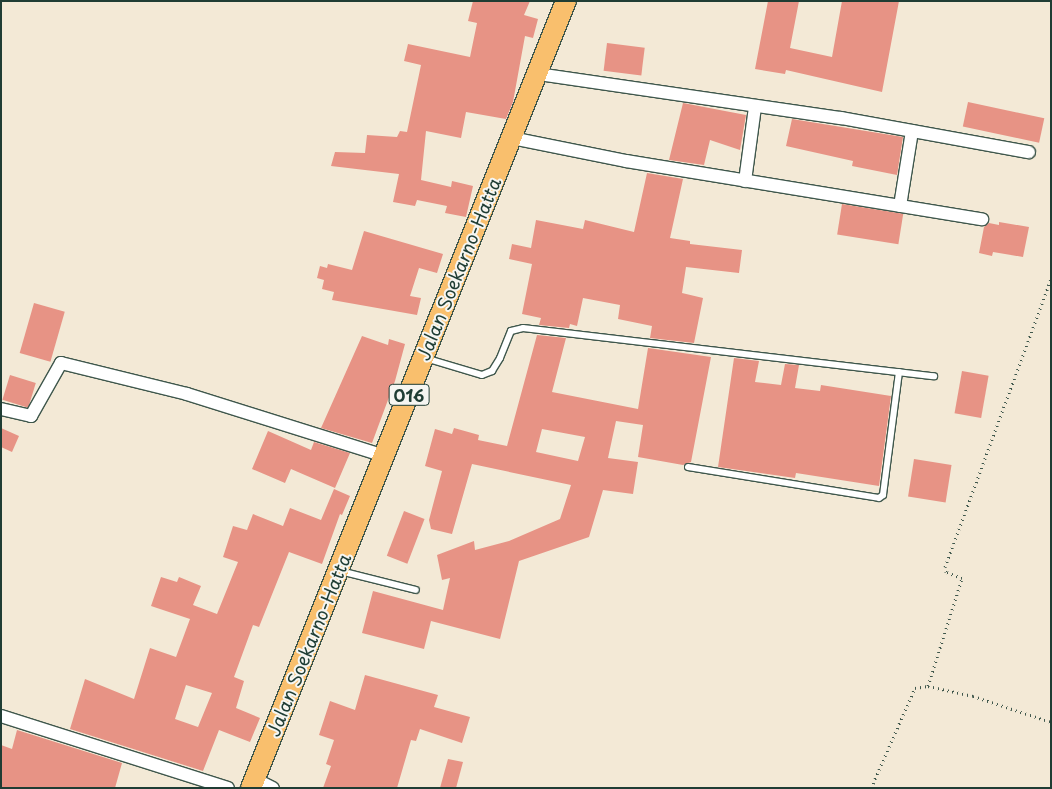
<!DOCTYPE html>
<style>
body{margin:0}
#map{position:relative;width:1052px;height:789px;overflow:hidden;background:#f3e9d6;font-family:"Playpen Sans",sans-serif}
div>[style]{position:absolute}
.building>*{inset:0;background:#e79385;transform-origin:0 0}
.path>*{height:3px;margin-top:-1.5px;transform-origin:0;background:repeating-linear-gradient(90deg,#3f574c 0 1px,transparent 0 5px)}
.roads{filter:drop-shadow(1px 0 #3f574c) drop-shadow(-1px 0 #3f574c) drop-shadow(0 1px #3f574c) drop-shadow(0 -1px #3f574c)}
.lane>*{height:6px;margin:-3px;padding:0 3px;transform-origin:3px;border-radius:3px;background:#fff}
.street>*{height:12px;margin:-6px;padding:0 6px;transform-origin:6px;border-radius:6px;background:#fff}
.primary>*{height:20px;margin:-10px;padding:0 10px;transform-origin:10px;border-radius:10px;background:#f9bf6d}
span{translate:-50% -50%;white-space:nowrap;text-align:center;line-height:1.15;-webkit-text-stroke:4px #f6f6f2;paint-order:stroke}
.shield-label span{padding:1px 4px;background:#f6f6f2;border:1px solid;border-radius:4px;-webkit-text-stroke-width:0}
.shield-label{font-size:16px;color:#1f3d34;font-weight:700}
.street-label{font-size:18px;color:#1f3d34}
.frame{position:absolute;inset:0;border:2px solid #1f3d34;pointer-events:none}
</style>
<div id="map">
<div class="building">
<div style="clip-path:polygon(473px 1px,530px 1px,524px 15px,538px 19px,533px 38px,525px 36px,513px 102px,506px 119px,466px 112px,461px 138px,426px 131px,421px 180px,451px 187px,452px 181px,473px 186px,466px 217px,445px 213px,447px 206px,417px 200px,415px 206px,393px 202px,399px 174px,331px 166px,335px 152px,365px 153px,367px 135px,397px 137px,400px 131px,407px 132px,421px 65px,404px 61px,408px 44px,470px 57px,477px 23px,468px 21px)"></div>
<div style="clip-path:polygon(768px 1px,799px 1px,790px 48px,832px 57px,842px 1px,899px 1px,882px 92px,786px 70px,785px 74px,755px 69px)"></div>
<div style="left:607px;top:43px;width:38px;height:28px;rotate:7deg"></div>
<div style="left:968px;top:102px;width:78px;height:25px;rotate:12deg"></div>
<div style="clip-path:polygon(683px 103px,746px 115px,740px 150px,710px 140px,704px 165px,669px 160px)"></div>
<div style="clip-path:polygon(792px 119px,903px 137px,897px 175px,852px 166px,853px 161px,786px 146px)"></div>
<div style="clip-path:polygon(647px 173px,683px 179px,670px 238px,690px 241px,690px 244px,742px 250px,739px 273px,686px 267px,682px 293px,703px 298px,694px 343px,650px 338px,652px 326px,618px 319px,620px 305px,583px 298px,577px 326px,570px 324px,569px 328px,539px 325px,541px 318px,522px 314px,532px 264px,509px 259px,512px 244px,531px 248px,536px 220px,583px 229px,585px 220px,634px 232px)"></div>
<div style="left:842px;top:204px;width:62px;height:31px;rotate:9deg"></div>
<div style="clip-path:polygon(999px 222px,1029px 227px,1023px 257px,993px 252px,992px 256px,979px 253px,984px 227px,989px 223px,999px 225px)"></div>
<div style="clip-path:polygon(364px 231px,443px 254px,437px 273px,419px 268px,410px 296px,421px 298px,417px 315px,332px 300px,334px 292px,322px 289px,324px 280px,317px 278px,320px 266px,327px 268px,328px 264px,352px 270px)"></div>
<div style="left:34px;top:303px;width:32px;height:52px;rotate:16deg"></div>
<div style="clip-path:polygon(evenodd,537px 335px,566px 338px,552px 392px,638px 409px,648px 348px,711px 357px,691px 462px,683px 465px,638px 457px,643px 425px,616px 421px,608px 458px,638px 462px,633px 494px,603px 490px,589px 537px,519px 561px,500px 639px,431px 621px,424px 649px,362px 633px,373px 591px,443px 610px,450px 578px,442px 580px,437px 555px,474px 541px,475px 550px,509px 541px,560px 519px,571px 485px,472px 464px,452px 534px,431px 529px,429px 520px,442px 471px,425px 466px,435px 429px,452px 434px,454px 428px,479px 435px,478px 440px,507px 446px,537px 335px,542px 429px,585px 437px,578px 461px,536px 452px,542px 429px)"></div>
<div style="clip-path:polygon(362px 336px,388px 345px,389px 339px,405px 344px,395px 381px,372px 443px,321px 428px)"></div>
<div style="clip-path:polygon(734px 358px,759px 361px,755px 382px,781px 385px,785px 364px,799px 365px,795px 388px,820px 391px,821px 385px,891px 396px,879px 486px,796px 473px,795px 478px,718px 467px)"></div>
<div style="left:962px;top:371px;width:27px;height:43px;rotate:10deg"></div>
<div style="left:10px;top:375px;width:27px;height:26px;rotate:17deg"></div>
<div style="clip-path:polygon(1px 428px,19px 436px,12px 452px,1px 447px)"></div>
<div style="clip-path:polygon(268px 431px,311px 450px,314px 442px,350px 453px,335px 488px,291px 469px,285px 483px,252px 469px)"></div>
<div style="left:914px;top:459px;width:38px;height:38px;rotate:9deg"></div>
<div style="clip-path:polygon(evenodd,334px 489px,350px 496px,342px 515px,340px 514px,322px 564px,289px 552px,259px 627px,253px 625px,234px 677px,244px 681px,236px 708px,260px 718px,250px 742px,219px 730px,203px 771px,70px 729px,85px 679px,134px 699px,150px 648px,176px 657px,190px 619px,151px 606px,161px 577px,177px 582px,179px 577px,201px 586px,193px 605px,217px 614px,238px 562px,223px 557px,233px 526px,247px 530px,253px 514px,283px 526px,290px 508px,321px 520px,334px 489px,186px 685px,212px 693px,198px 727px,175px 719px,186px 685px)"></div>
<div style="left:404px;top:511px;width:22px;height:48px;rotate:21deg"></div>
<div style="clip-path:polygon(365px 675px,438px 695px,434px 707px,470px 717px,462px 743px,420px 729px,416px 741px,411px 740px,397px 788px,323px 788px,331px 766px,326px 764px,334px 740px,319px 735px,330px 701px,355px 710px)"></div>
<div style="clip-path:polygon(17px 730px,122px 763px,115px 788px,1px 788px,1px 745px,12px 749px)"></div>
<div style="clip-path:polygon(448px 759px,463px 762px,456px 788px,440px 788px)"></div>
</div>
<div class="path">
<div style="left:928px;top:686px;width:113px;rotate:-72.5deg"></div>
<div style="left:962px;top:578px;width:17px;rotate:-159deg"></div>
<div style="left:946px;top:572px;width:5px;rotate:-101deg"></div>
<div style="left:945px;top:567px;width:307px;rotate:-69.8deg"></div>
<div style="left:871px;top:788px;width:109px;rotate:-66.3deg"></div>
<div style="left:915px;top:688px;width:13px;rotate:-9deg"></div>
<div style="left:928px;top:686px;width:46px;rotate:12.5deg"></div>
<div style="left:973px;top:696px;width:82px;rotate:18.4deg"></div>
</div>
<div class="roads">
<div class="lane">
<div style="left:425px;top:358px;width:59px;rotate:16.6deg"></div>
<div style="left:482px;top:375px;width:11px;rotate:-22deg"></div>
<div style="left:492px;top:371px;width:15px;rotate:-58deg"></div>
<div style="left:500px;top:358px;width:29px;rotate:-68deg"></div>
<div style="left:511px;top:331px;width:12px;rotate:-14deg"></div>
<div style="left:523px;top:328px;width:414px;rotate:6.7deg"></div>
<div style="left:688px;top:467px;width:193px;rotate:9.2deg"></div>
<div style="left:879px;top:498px;width:5px;rotate:-37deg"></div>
<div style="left:883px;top:495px;width:124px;rotate:-82.6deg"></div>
<div style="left:340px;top:571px;width:78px;rotate:14deg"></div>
</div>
<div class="street">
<div style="left:538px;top:74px;width:306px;rotate:8.3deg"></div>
<div style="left:841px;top:118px;width:191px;rotate:10.3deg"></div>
<div style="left:512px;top:138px;width:116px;rotate:11.4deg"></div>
<div style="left:626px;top:161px;width:361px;rotate:9.3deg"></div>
<div style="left:745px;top:181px;width:75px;rotate:-82.3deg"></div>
<div style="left:900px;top:206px;width:76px;rotate:-80.9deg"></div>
<div style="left:1px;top:409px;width:31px;rotate:13deg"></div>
<div style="left:31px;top:416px;width:61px;rotate:-60.5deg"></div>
<div style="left:61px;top:363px;width:130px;rotate:13.8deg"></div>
<div style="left:187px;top:394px;width:207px;rotate:17.4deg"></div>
<div style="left:1px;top:716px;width:238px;rotate:17.6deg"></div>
<div style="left:255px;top:779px;width:20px;rotate:27deg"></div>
</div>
<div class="primary">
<div style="left:251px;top:788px;width:848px;rotate:-68.19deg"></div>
</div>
</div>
<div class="shield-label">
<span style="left:409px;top:395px">016</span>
</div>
<div class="street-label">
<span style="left:459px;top:269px;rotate:-68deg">Jalan Soekarno-Hatta</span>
<span style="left:309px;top:645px;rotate:-68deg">Jalan Soekarno-Hatta</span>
</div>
<div class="frame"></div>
</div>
